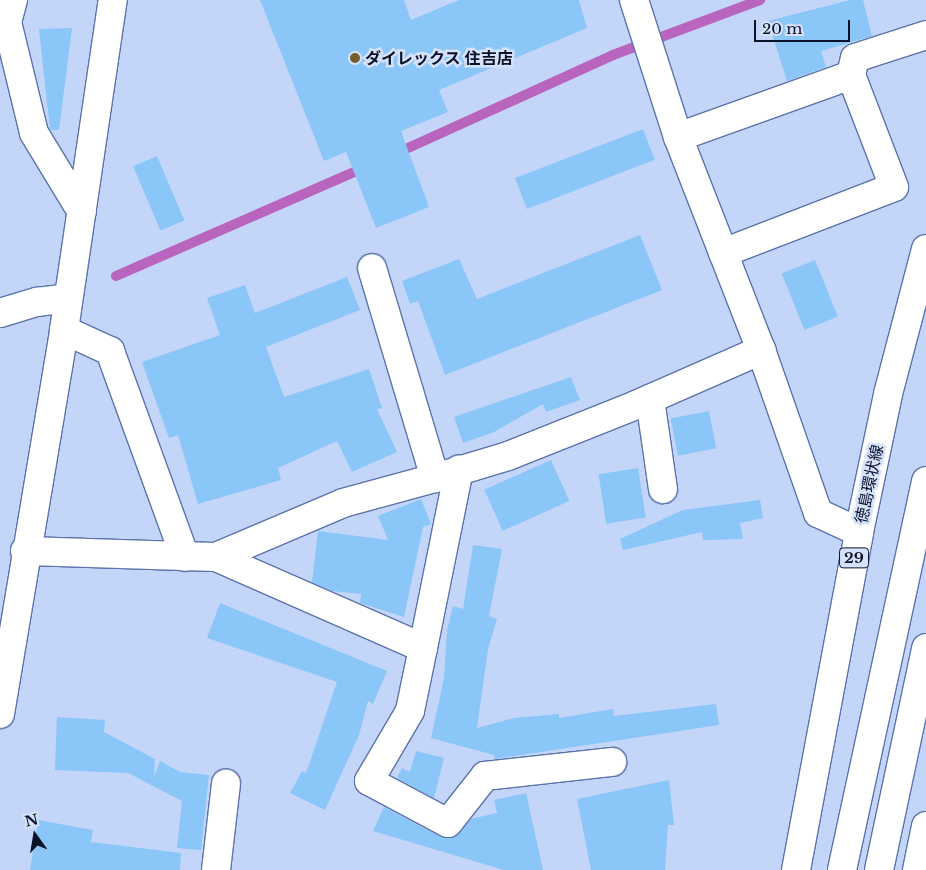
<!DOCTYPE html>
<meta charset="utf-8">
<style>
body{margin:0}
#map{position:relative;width:926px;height:870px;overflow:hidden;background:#c4d5fa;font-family:"Libre Baskerville","Noto Sans JP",serif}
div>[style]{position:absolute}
.stream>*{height:10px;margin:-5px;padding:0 5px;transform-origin:5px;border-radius:5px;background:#b965be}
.building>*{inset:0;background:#8bc6f8;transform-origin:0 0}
.roads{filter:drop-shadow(1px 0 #5a73aa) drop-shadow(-1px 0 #5a73aa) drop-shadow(0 1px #5a73aa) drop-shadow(0 -1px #5a73aa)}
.minor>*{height:28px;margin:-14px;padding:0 14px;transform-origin:14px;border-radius:14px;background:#fff}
.tertiary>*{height:28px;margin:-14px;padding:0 14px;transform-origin:14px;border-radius:14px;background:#fff}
.primary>*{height:28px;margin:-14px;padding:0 14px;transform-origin:14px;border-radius:14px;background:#fff}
.dots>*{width:14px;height:14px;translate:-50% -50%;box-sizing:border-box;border:2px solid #d6e2fb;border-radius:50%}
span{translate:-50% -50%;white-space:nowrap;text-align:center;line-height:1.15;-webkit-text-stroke:5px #d6e2fb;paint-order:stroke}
.shield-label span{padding:1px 4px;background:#d6e2fb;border:1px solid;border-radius:4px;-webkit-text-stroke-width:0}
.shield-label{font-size:15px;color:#091227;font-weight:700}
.poi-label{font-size:16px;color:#091227;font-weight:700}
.left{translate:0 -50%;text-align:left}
.street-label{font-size:16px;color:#091227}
.north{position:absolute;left:10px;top:810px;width:50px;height:50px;-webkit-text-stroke:4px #d6e2fb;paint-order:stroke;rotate:347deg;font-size:14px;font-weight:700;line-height:20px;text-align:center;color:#091227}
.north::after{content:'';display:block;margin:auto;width:18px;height:22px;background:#091227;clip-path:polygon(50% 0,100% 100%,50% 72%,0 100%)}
.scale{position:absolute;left:754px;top:20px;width:96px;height:22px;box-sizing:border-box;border:2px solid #091227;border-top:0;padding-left:6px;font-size:15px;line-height:18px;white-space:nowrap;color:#091227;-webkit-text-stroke:4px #d6e2fb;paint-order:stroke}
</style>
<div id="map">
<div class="stream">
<div style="left:397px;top:153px;width:237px;rotate:-24.4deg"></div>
<div style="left:613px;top:55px;width:157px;rotate:-20.5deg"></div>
<div style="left:116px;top:276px;width:272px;rotate:-23.6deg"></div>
</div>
<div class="building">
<div style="clip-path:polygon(260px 0,404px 0,411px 20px,459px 0,579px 0,587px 28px,439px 90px,448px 112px,401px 131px,429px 207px,376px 228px,346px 152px,324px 161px)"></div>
<div style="clip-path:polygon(850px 0,863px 0,872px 36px,821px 51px,826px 67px,787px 81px,768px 21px)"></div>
<div style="clip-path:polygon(72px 28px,59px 130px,50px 130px,39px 29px)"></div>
<div style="left:643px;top:129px;width:33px;height:137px;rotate:69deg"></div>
<div style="left:157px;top:156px;width:70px;height:26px;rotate:67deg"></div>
<div style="clip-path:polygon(640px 235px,662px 290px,445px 375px,418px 301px,410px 304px,402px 281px,459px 259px,477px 299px)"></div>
<div style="left:815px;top:260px;width:61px;height:36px;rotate:68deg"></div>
<div style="clip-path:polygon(347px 277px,360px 310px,266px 347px,284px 397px,369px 369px,382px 408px,377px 409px,397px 452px,352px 472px,337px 441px,278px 468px,281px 480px,198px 504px,178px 435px,169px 438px,142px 362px,220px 335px,207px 298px,245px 285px,255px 313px)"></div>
<div style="clip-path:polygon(571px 377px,580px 400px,546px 412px,543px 404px,494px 432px,463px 443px,454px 417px)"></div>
<div style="left:709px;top:411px;width:38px;height:39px;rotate:79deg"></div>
<div style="left:551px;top:460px;width:45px;height:73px;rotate:66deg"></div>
<div style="left:638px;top:468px;width:50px;height:40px;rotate:81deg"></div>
<div style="clip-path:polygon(421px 499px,431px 524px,423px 527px,404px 617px,360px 603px,361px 594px,332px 591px,312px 582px,318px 531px,388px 540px,378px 516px)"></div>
<div style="clip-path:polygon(760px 500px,763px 518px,740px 523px,743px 539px,703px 540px,702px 532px,623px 550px,620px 539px,683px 510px)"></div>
<div style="clip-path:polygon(473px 545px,502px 549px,489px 616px,497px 619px,488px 649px,477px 728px,514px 718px,559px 714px,559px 718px,613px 709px,614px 716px,716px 704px,719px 725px,495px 759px,494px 755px,431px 738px,444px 678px,447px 630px,453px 606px,463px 609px)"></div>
<div style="clip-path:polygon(220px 603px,387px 671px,373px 704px,368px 701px,359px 735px,325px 810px,290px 793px,302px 771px,306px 773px,337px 682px,207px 638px)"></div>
<div style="clip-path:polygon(57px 717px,105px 720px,104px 732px,155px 759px,154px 777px,160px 761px,180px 772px,209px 775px,201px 850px,177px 848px,182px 801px,128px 773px,55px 770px)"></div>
<div style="clip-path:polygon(416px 751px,444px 758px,434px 798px,397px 778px,402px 768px,410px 772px)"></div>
<div style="clip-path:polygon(669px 780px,674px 825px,668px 825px,665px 870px,591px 870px,577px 799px)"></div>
<div style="clip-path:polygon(526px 793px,543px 870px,504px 870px,373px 831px,384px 807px,441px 837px,454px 837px,471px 819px,497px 813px,494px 800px)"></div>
<div style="clip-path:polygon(38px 820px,93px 830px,91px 842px,181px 853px,180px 870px,30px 870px)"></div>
</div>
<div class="roads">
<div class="minor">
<div style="left:13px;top:0;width:23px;rotate:105deg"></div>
<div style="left:7px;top:22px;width:114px;rotate:76.3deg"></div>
<div style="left:34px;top:133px;width:92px;rotate:58.7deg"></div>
<div style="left:634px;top:0;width:144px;rotate:72.2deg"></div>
<div style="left:678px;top:137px;width:229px;rotate:68.7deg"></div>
<div style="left:761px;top:350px;width:173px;rotate:70.7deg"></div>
<div style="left:818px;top:513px;width:45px;rotate:24.9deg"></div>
<div style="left:678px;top:137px;width:184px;rotate:-19.7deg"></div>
<div style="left:723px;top:253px;width:183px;rotate:-21.1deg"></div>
<div style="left:894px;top:187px;width:120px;rotate:-111deg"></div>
<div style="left:851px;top:75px;width:17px;rotate:-77deg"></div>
<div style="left:855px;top:58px;width:75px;rotate:-17.9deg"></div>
<div style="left:0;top:313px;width:39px;rotate:-17deg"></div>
<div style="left:37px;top:302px;width:31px;rotate:-7deg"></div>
<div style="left:64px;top:330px;width:51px;rotate:24.5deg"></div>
<div style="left:110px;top:351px;width:219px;rotate:70deg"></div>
<div style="left:650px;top:399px;width:91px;rotate:81.8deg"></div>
<div style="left:435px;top:478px;width:76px;rotate:-16.8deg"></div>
<div style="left:508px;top:456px;width:138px;rotate:-21.7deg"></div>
<div style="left:636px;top:405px;width:137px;rotate:-23.7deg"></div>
<div style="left:25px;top:551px;width:191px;rotate:1.8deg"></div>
<div style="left:216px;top:557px;width:226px;rotate:23.7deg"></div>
<div style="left:423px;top:648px;width:64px;rotate:101.7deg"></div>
<div style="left:410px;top:711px;width:81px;rotate:120.4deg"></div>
<div style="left:369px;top:781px;width:89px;rotate:28deg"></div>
<div style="left:448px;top:823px;width:60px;rotate:-51.8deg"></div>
<div style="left:485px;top:776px;width:128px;rotate:-6.3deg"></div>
<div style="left:216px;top:557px;width:138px;rotate:-23deg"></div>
<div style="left:343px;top:503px;width:95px;rotate:-15.2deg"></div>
<div style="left:435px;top:478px;width:219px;rotate:-106.7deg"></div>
<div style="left:423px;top:648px;width:182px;rotate:-78.6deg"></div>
<div style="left:216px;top:870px;width:87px;rotate:-83.4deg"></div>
</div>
<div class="tertiary">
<div style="left:0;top:714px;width:389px;rotate:-80.5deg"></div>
<div style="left:64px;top:330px;width:334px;rotate:-81.6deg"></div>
</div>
<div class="primary">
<div style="left:796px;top:870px;width:344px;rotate:-79.4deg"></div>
<div style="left:859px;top:532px;width:141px;rotate:-78.1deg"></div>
<div style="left:888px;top:394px;width:150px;rotate:-75.3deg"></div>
<div style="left:842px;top:870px;width:398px;rotate:-77.8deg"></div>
<div style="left:879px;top:870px;width:227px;rotate:-78deg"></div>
<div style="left:917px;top:870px;width:45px;rotate:-78.4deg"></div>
</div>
</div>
<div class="dots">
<div style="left:355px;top:58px;background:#745e2d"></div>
</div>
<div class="shield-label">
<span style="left:854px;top:558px">29</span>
</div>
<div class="poi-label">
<span class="left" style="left:365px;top:58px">ダイレックス 住吉店</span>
</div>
<div class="street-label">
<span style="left:869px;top:484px;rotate:-78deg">徳島環状線</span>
</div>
<div class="north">N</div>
<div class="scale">20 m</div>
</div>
